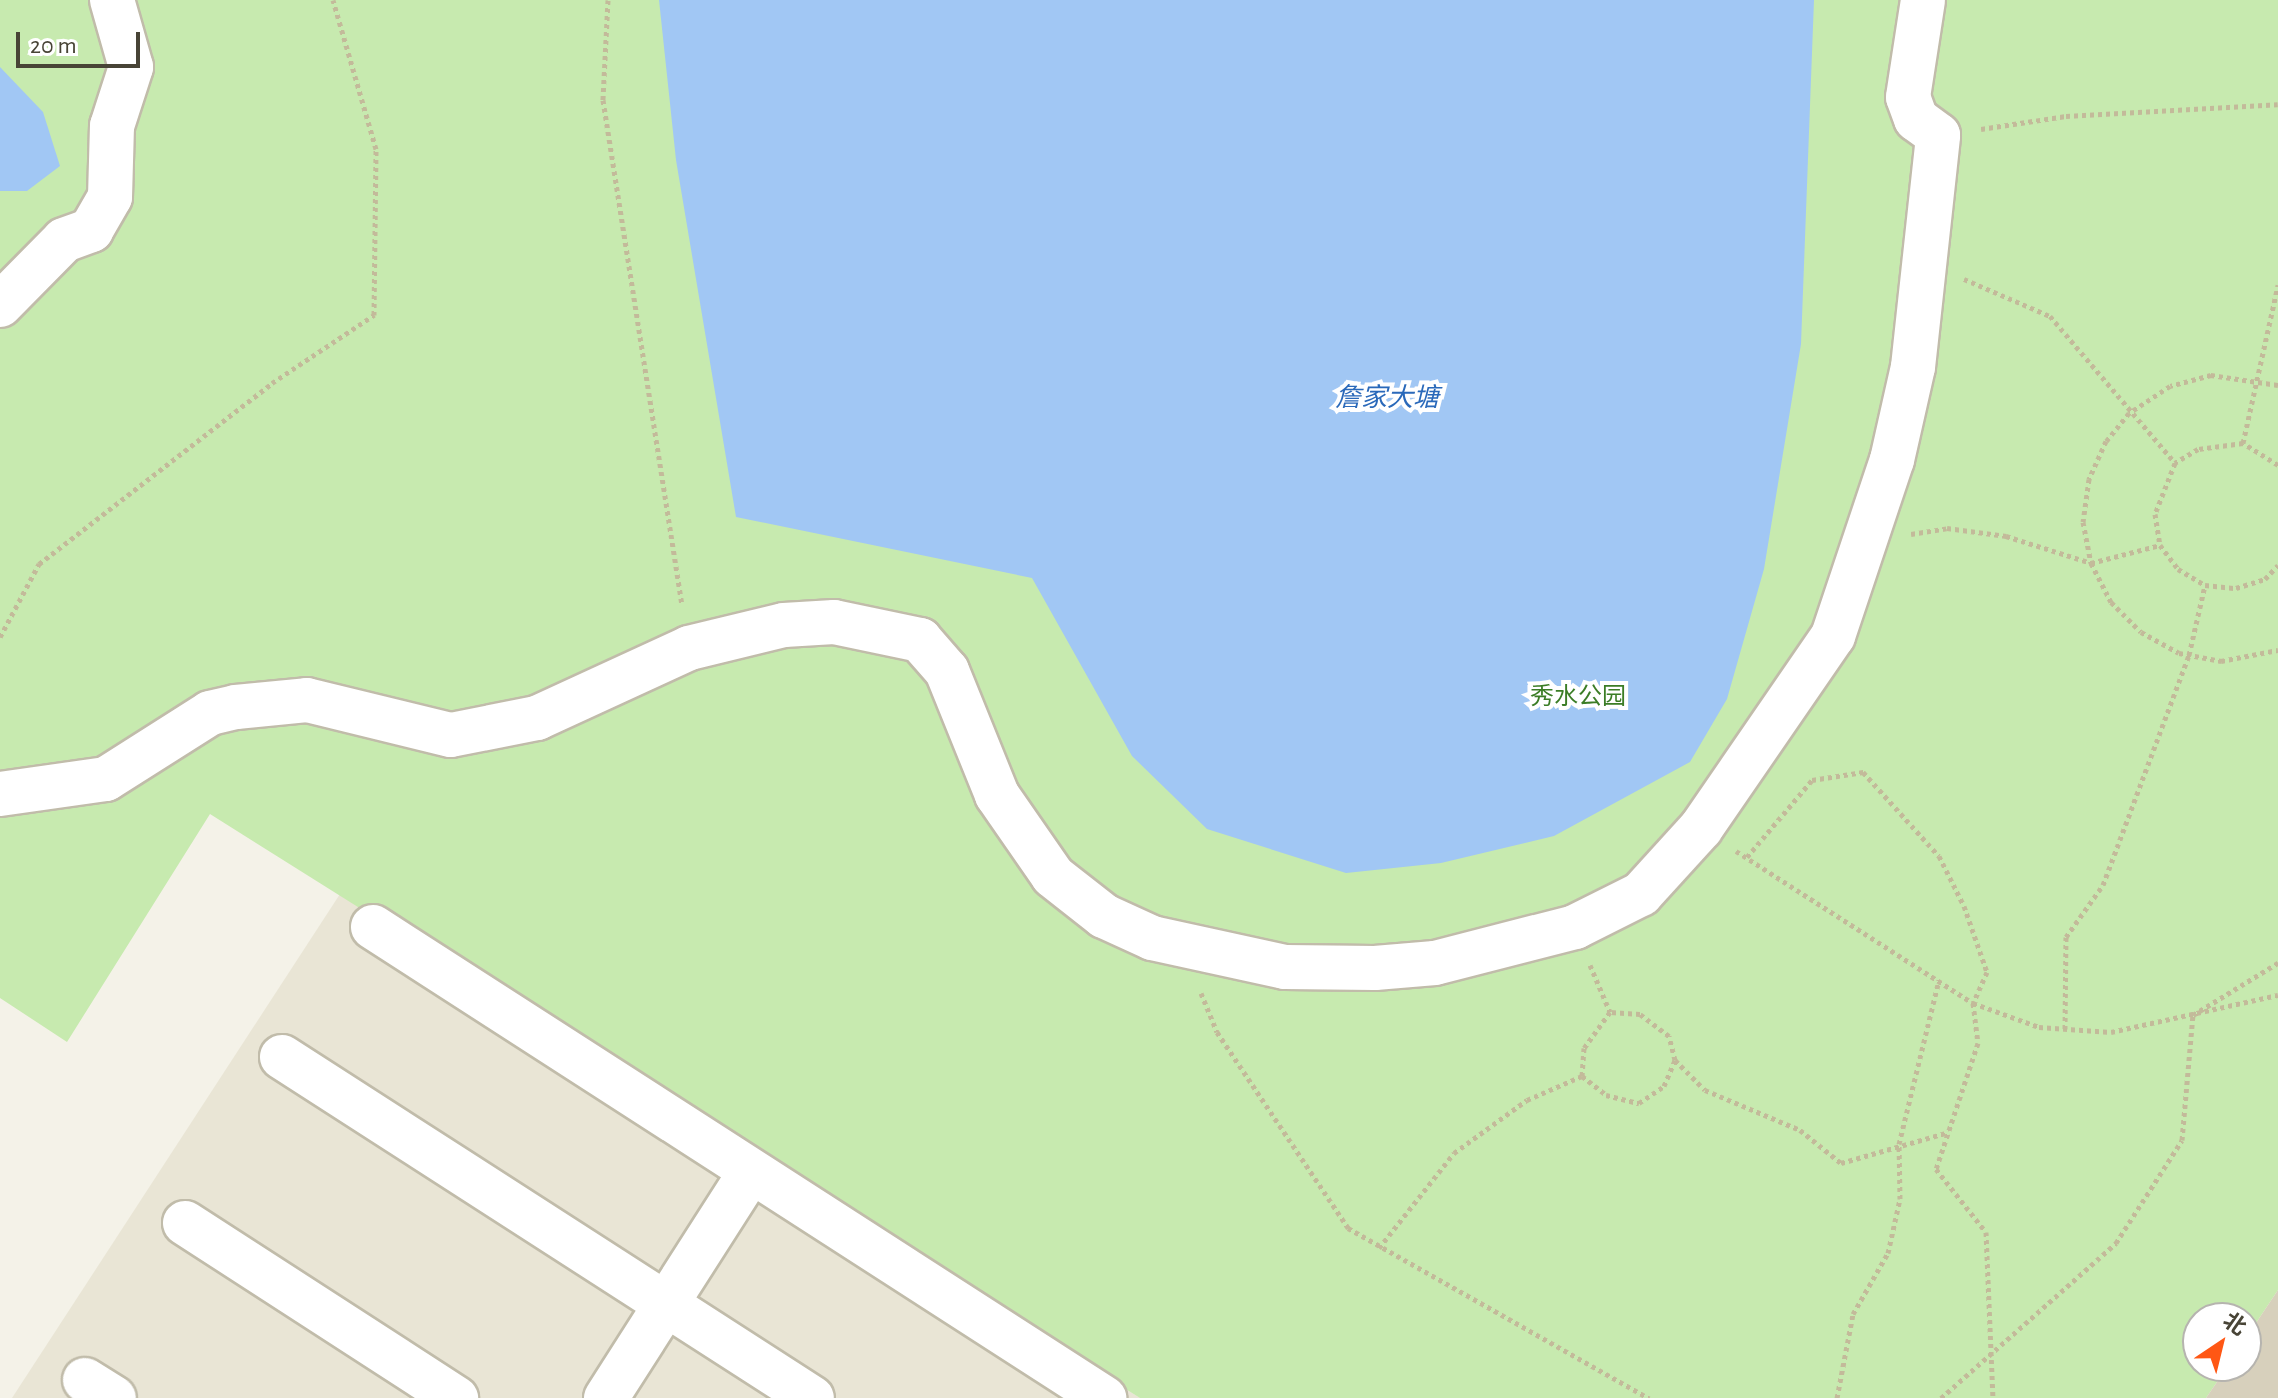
<!DOCTYPE html>
<meta charset="utf-8">
<style>
body{margin:0}
#map{position:relative;width:2278px;height:1398px;overflow:hidden;background:#f4f2e8;font-family:"Alegreya Sans","Noto Sans SC",sans-serif}
div>[style]{position:absolute}
.residential>*{inset:0;background:#e9e5d5}
.green>*{inset:0;background:#c7eaaf}
.water>*{inset:0;background:#a1c7f4}
.building>*{inset:0;background:#d7d0bc}
.path>*{height:5px;margin-top:-2.5px;transform-origin:0;background:repeating-linear-gradient(90deg,#c3ba9a 0 4px,transparent 0 8px)}
.roads{filter:drop-shadow(2px 0 #c1bcaa) drop-shadow(-2px 0 #c1bcaa) drop-shadow(0 2px #c1bcaa) drop-shadow(0 -2px #c1bcaa)}
.minor>*{height:44px;margin:-22px;padding:0 22px;transform-origin:22px;border-radius:22px;background:#fff}
span{translate:-50% -50%;white-space:nowrap;text-align:center;line-height:1.15;-webkit-text-stroke:8px #fff;paint-order:stroke}
.park-label{font-size:24px;color:#3b7d26}
.water-label{font-size:26px;color:#2a69ba;font-style:italic}
.north{position:absolute;left:2182px;top:1302px;width:80px;height:80px;box-sizing:border-box;background:#fff;border:2px solid #b6b4af;border-radius:50%;rotate:35deg;font-size:22px;font-weight:700;line-height:32px;text-align:center;color:#484436}
.north::after{content:'';display:block;margin:auto;width:28px;height:36px;background:#ff5714;clip-path:polygon(50% 0,100% 100%,50% 72%,0 100%)}
.scale{position:absolute;left:16px;top:32px;width:124px;height:36px;box-sizing:border-box;border:4px solid #484436;border-top:0;padding-left:10px;font-size:24px;line-height:28px;white-space:nowrap;color:#484436;-webkit-text-stroke:6px #fff;paint-order:stroke}
</style>
<div id="map">
<div class="residential">
<div style="clip-path:polygon(340px 894px,1140px 1398px,12px 1398px)"></div>
</div>
<div class="green">
<div style="clip-path:polygon(0 0,2278px 0,2278px 1290px,2246px 1338px,2246px 1318px,2198px 1318px,2198px 1366px,2228px 1366px,2206px 1398px,1140px 1398px,210px 814px,67px 1042px,0 998px)"></div>
</div>
<div class="water">
<div style="clip-path:polygon(659px 0,1814px 0,1801px 344px,1764px 569px,1727px 699px,1690px 762px,1554px 836px,1441px 863px,1346px 873px,1207px 829px,1132px 756px,1032px 578px,736px 517px,676px 160px)"></div>
<div style="clip-path:polygon(0 67px,43px 112px,60px 166px,27px 191px,0 191px)"></div>
</div>
<div class="building">
<div style="clip-path:polygon(2278px 1290px,2278px 1398px,2206px 1398px,2228px 1366px,2246px 1366px,2246px 1338px)"></div>
</div>
<div class="path">
<div style="left:608px;top:0;width:100px;rotate:92.9deg"></div>
<div style="left:603px;top:100px;width:511px;rotate:81.11deg"></div>
<div style="left:1981px;top:129px;width:86px;rotate:-8.7deg"></div>
<div style="left:2066px;top:116px;width:212px;rotate:-3.2deg"></div>
<div style="left:1964px;top:279px;width:94px;rotate:23.3deg"></div>
<div style="left:2050px;top:316px;width:193px;rotate:49.6deg"></div>
<div style="left:2278px;top:385px;width:68px;rotate:-171.5deg"></div>
<div style="left:2211px;top:375px;width:42px;rotate:165deg"></div>
<div style="left:2170px;top:386px;width:49px;rotate:146.6deg"></div>
<div style="left:2129px;top:413px;width:36px;rotate:129deg"></div>
<div style="left:2106px;top:441px;width:42px;rotate:114.1deg"></div>
<div style="left:2089px;top:479px;width:43px;rotate:97.9deg"></div>
<div style="left:2083px;top:522px;width:42px;rotate:79deg"></div>
<div style="left:2091px;top:563px;width:44px;rotate:62.9deg"></div>
<div style="left:2111px;top:602px;width:42px;rotate:45deg"></div>
<div style="left:2141px;top:632px;width:43px;rotate:28.9deg"></div>
<div style="left:2179px;top:653px;width:43px;rotate:10.8deg"></div>
<div style="left:2221px;top:661px;width:58px;rotate:-10.9deg"></div>
<div style="left:2243px;top:443px;width:162px;rotate:-77.5deg"></div>
<div style="left:2278px;top:465px;width:41px;rotate:-147.8deg"></div>
<div style="left:2243px;top:443px;width:45px;rotate:172.4deg"></div>
<div style="left:2198px;top:449px;width:27px;rotate:149deg"></div>
<div style="left:2175px;top:463px;width:55px;rotate:111.4deg"></div>
<div style="left:2155px;top:514px;width:31px;rotate:81deg"></div>
<div style="left:2160px;top:545px;width:30px;rotate:53deg"></div>
<div style="left:2178px;top:569px;width:31px;rotate:31deg"></div>
<div style="left:2205px;top:585px;width:31px;rotate:6deg"></div>
<div style="left:2236px;top:588px;width:30px;rotate:-17deg"></div>
<div style="left:2265px;top:579px;width:19px;rotate:-47deg"></div>
<div style="left:1911px;top:534px;width:36px;rotate:-9deg"></div>
<div style="left:1947px;top:528px;width:60px;rotate:7.7deg"></div>
<div style="left:2006px;top:536px;width:89px;rotate:17.6deg"></div>
<div style="left:2091px;top:563px;width:71px;rotate:-14.6deg"></div>
<div style="left:0;top:637px;width:83px;rotate:-61.9deg"></div>
<div style="left:39px;top:564px;width:295px;rotate:-37.8deg"></div>
<div style="left:272px;top:383px;width:123px;rotate:-33.7deg"></div>
<div style="left:374px;top:315px;width:166px;rotate:-89.3deg"></div>
<div style="left:376px;top:149px;width:155px;rotate:-106.1deg"></div>
<div style="left:1736px;top:851px;width:282px;rotate:32.7deg"></div>
<div style="left:1973px;top:1003px;width:70px;rotate:20deg"></div>
<div style="left:2039px;top:1027px;width:72px;rotate:4deg"></div>
<div style="left:2111px;top:1032px;width:171px;rotate:-12.5deg"></div>
<div style="left:1747px;top:857px;width:101px;rotate:-49.8deg"></div>
<div style="left:1812px;top:780px;width:52px;rotate:-8.9deg"></div>
<div style="left:1863px;top:772px;width:113px;rotate:47.9deg"></div>
<div style="left:1939px;top:856px;width:56px;rotate:63.4deg"></div>
<div style="left:1964px;top:906px;width:70px;rotate:70.8deg"></div>
<div style="left:1987px;top:972px;width:34px;rotate:114deg"></div>
<div style="left:1973px;top:1003px;width:40px;rotate:82.9deg"></div>
<div style="left:1978px;top:1043px;width:133px;rotate:108.4deg"></div>
<div style="left:1936px;top:1169px;width:80px;rotate:51.6deg"></div>
<div style="left:1986px;top:1232px;width:166px;rotate:87.6deg"></div>
<div style="left:1590px;top:965px;width:51px;rotate:66.9deg"></div>
<div style="left:1610px;top:1012px;width:44px;rotate:125.8deg"></div>
<div style="left:1584px;top:1048px;width:28px;rotate:94deg"></div>
<div style="left:1582px;top:1076px;width:31px;rotate:38deg"></div>
<div style="left:1606px;top:1095px;width:34px;rotate:14deg"></div>
<div style="left:1639px;top:1103px;width:30px;rotate:-34deg"></div>
<div style="left:1664px;top:1086px;width:28px;rotate:-67deg"></div>
<div style="left:1675px;top:1060px;width:25px;rotate:-104deg"></div>
<div style="left:1669px;top:1036px;width:36px;rotate:-143deg"></div>
<div style="left:1640px;top:1014px;width:30px;rotate:-176deg"></div>
<div style="left:1201px;top:993px;width:42px;rotate:67.7deg"></div>
<div style="left:1217px;top:1032px;width:236px;rotate:56.2deg"></div>
<div style="left:1348px;top:1228px;width:346px;rotate:29.5deg"></div>
<div style="left:2065px;top:1029px;width:92px;rotate:-89.4deg"></div>
<div style="left:2066px;top:937px;width:64px;rotate:-54.6deg"></div>
<div style="left:2103px;top:885px;width:246px;rotate:-69.5deg"></div>
<div style="left:2189px;top:655px;width:72px;rotate:-77.1deg"></div>
<div style="left:1675px;top:1060px;width:42px;rotate:45deg"></div>
<div style="left:1705px;top:1090px;width:103px;rotate:22.8deg"></div>
<div style="left:1800px;top:1130px;width:53px;rotate:38.8deg"></div>
<div style="left:1841px;top:1163px;width:112px;rotate:-16deg"></div>
<div style="left:1379px;top:1248px;width:121px;rotate:-51.7deg"></div>
<div style="left:1454px;top:1153px;width:90px;rotate:-36deg"></div>
<div style="left:1527px;top:1100px;width:60px;rotate:-23.6deg"></div>
<div style="left:1837px;top:1398px;width:86px;rotate:-79.2deg"></div>
<div style="left:1853px;top:1314px;width:70px;rotate:-60.2deg"></div>
<div style="left:1888px;top:1253px;width:55px;rotate:-77.5deg"></div>
<div style="left:1900px;top:1199px;width:55px;rotate:-91deg"></div>
<div style="left:1899px;top:1144px;width:169px;rotate:-76.3deg"></div>
<div style="left:1941px;top:1398px;width:234px;rotate:-41.5deg"></div>
<div style="left:2116px;top:1243px;width:122px;rotate:-57.3deg"></div>
<div style="left:2182px;top:1140px;width:125px;rotate:-85deg"></div>
<div style="left:2193px;top:1015px;width:100px;rotate:-31.5deg"></div>
</div>
<div class="roads">
<div class="minor">
<div style="left:0;top:305px;width:91px;rotate:-45.4deg"></div>
<div style="left:64px;top:240px;width:29px;rotate:-20deg"></div>
<div style="left:91px;top:230px;width:38px;rotate:-60deg"></div>
<div style="left:110px;top:197px;width:71px;rotate:-88.4deg"></div>
<div style="left:112px;top:126px;width:62px;rotate:-72.1deg"></div>
<div style="left:131px;top:67px;width:70px;rotate:-105.8deg"></div>
<div style="left:0;top:794px;width:107px;rotate:-8.1deg"></div>
<div style="left:106px;top:779px;width:123px;rotate:-32.4deg"></div>
<div style="left:210px;top:713px;width:27px;rotate:-13deg"></div>
<div style="left:236px;top:707px;width:71px;rotate:-5.6deg"></div>
<div style="left:307px;top:700px;width:148px;rotate:13.7deg"></div>
<div style="left:451px;top:735px;width:88px;rotate:-11.2deg"></div>
<div style="left:537px;top:718px;width:167px;rotate:-24.7deg"></div>
<div style="left:689px;top:648px;width:98px;rotate:-13.6deg"></div>
<div style="left:784px;top:625px;width:50px;rotate:-3.4deg"></div>
<div style="left:834px;top:622px;width:88px;rotate:11.8deg"></div>
<div style="left:920px;top:640px;width:41px;rotate:48.9deg"></div>
<div style="left:947px;top:671px;width:134px;rotate:68deg"></div>
<div style="left:997px;top:795px;width:98px;rotate:55.3deg"></div>
<div style="left:1053px;top:876px;width:65px;rotate:38.1deg"></div>
<div style="left:1104px;top:916px;width:53px;rotate:24.6deg"></div>
<div style="left:1152px;top:938px;width:136px;rotate:12.3deg"></div>
<div style="left:1285px;top:967px;width:90px;rotate:0.6deg"></div>
<div style="left:1375px;top:968px;width:60px;rotate:-4.8deg"></div>
<div style="left:1435px;top:963px;width:145px;rotate:-14.4deg"></div>
<div style="left:1575px;top:927px;width:74px;rotate:-26.6deg"></div>
<div style="left:1641px;top:894px;width:89px;rotate:-47.7deg"></div>
<div style="left:1701px;top:828px;width:233px;rotate:-55.5deg"></div>
<div style="left:1833px;top:636px;width:186px;rotate:-71.5deg"></div>
<div style="left:1892px;top:460px;width:95px;rotate:-77.3deg"></div>
<div style="left:1913px;top:367px;width:233px;rotate:-83.8deg"></div>
<div style="left:1938px;top:135px;width:27px;rotate:-144deg"></div>
<div style="left:1916px;top:119px;width:23px;rotate:-110deg"></div>
<div style="left:1908px;top:97px;width:98px;rotate:-81.2deg"></div>
<div style="left:373px;top:927px;width:870px;rotate:32.79deg"></div>
<div style="left:282px;top:1057px;width:630px;rotate:32.76deg"></div>
<div style="left:185px;top:1223px;width:323px;rotate:32.9deg"></div>
<div style="left:85px;top:1380px;width:34px;rotate:32deg"></div>
<div style="left:606px;top:1398px;width:269px;rotate:-57.4deg"></div>
</div>
</div>
<div class="park-label">
<span style="left:1578px;top:698px">秀水公园</span>
</div>
<div class="water-label">
<span style="left:1387px;top:399px">詹家大塘</span>
</div>
<div class="north">北</div>
<div class="scale">20 m</div>
</div>
